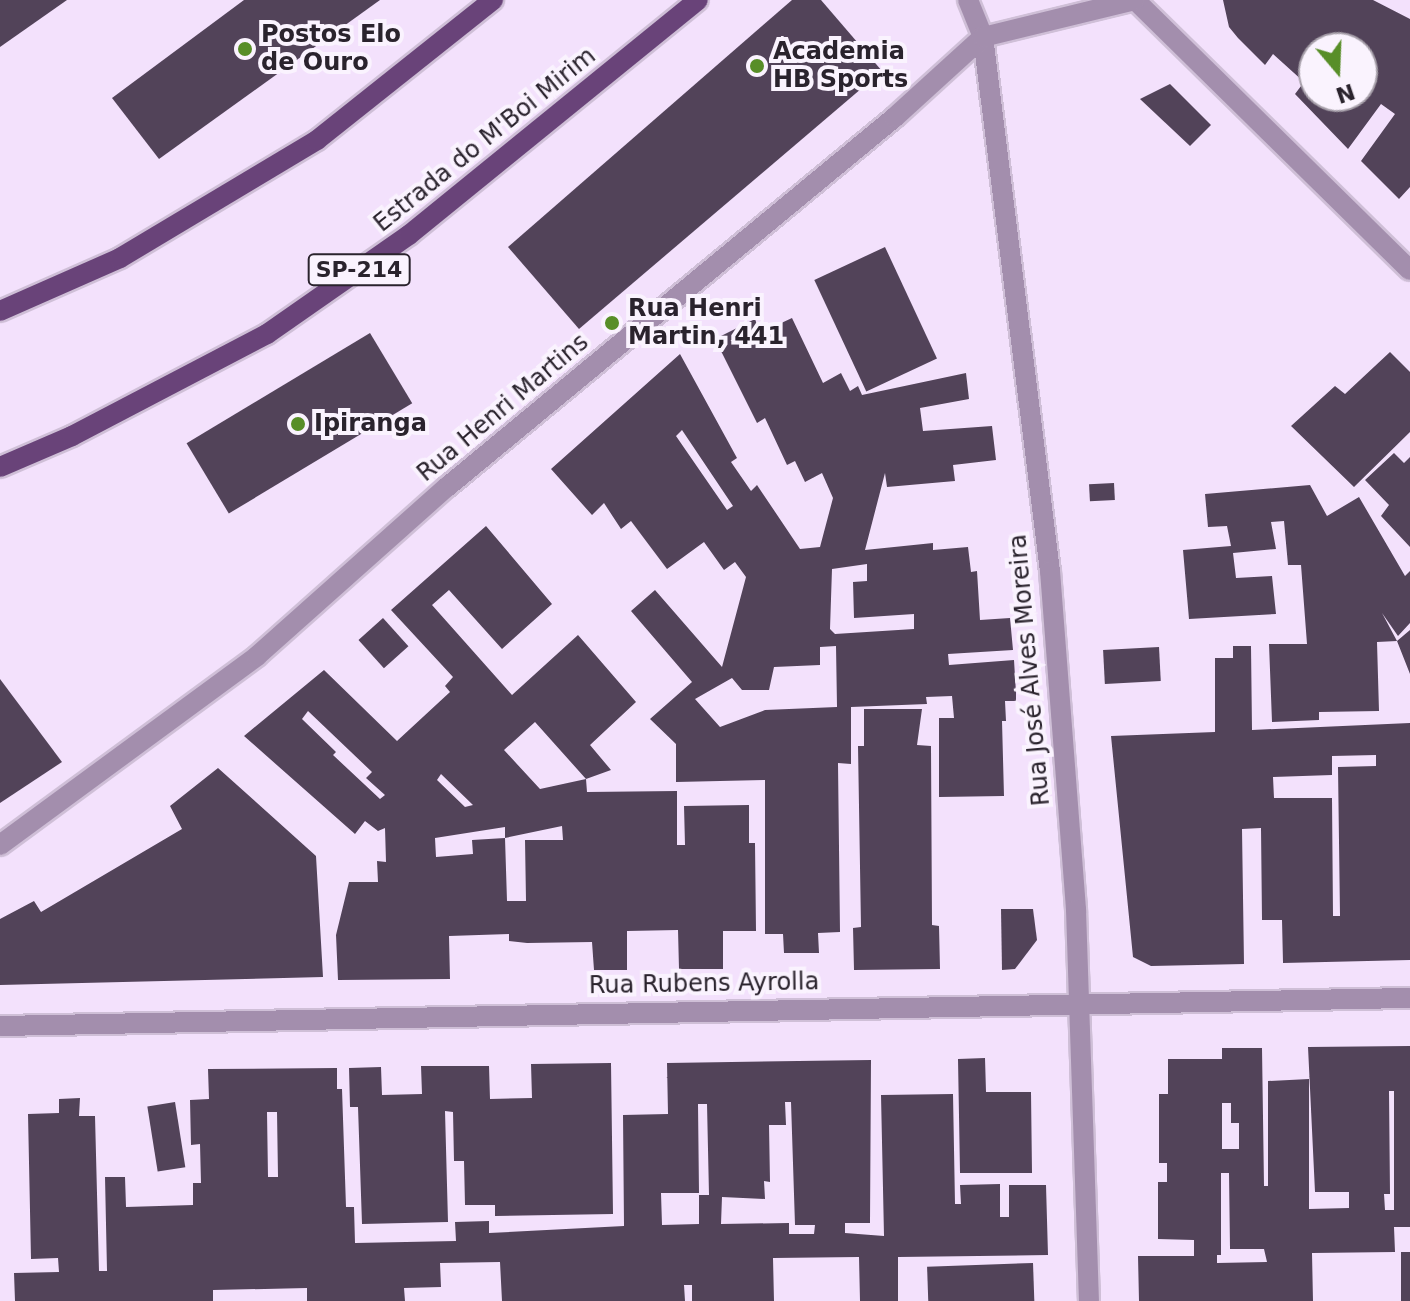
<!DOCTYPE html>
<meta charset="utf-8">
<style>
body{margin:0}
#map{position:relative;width:1410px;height:1301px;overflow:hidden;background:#f3e1fc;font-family:"DejaVu Sans",sans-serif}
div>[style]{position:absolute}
.building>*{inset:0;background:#524359;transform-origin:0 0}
.roads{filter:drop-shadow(2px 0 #cfbfd7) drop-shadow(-2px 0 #cfbfd7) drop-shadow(0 2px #cfbfd7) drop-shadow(0 -2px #cfbfd7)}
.street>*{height:20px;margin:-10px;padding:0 10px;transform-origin:10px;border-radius:10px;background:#a38ead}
.primary>*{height:20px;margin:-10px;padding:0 10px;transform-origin:10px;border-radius:10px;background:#694379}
.dots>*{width:22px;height:22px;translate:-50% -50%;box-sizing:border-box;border:4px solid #faf3fe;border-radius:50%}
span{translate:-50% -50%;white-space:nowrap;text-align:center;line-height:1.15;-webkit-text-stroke:8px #faf3fe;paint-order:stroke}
.shield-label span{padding:2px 6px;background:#faf3fe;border:2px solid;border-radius:6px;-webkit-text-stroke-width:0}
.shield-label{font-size:22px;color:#2a232d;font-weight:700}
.poi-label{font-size:24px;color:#2a232d;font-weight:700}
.left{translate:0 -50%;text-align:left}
.street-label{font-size:24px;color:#2a232d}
.north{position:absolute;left:1298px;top:32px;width:80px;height:80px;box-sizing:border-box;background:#faf3fe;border:2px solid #a7a0aa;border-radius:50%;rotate:161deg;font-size:22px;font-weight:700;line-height:32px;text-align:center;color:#2a232d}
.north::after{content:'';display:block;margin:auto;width:28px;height:36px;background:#588e28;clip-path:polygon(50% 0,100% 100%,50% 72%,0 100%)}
</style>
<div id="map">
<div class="building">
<div style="clip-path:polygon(0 0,67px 0,0 47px)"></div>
<div style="clip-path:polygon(244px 0,380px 0,159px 159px,112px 98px)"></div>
<div style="clip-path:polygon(792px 0,821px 0,882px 71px,579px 329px,508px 247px)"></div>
<div style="clip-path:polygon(evenodd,1223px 0,1373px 0,1410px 19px,1410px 187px,1399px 199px,1361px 161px,1395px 114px,1381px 104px,1348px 149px,1295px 94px,1304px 82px,1273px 54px,1265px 65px,1238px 38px,1229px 27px,1223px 0,1314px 48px,1362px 48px,1362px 96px,1314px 96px,1314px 48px)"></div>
<div style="clip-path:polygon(1170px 84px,1211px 125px,1190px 146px,1140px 99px)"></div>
<div style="left:885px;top:247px;width:123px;height:78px;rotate:65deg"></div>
<div style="clip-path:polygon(evenodd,792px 318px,823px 383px,841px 373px,850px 391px,858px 386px,862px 395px,966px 373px,969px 399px,920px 408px,923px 431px,992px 426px,996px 460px,953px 465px,955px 481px,887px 487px,885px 473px,865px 550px,933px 543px,933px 550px,968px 547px,971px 572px,977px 571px,980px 620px,1010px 618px,1013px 650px,948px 654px,949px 665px,1014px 660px,1016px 693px,1016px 701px,1005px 701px,1006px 721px,1002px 721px,1004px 796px,939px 797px,939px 718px,954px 718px,952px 696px,926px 697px,927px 704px,851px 707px,851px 764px,838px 763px,840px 932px,818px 933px,819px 953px,784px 953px,783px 934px,765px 934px,765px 780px,676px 782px,676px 744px,650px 719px,692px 682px,631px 611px,655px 590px,722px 667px,746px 577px,735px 562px,724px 570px,704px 542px,667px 569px,631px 521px,621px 529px,604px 503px,592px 515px,551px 469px,680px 354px,737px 458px,731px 462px,751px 491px,757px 485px,800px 549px,820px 547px,833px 498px,822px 473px,805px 482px,795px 461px,787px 465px,765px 418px,757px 423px,715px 339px,755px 319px,760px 333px,792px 318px,682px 430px,733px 506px,727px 510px,676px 436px,682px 430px,792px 318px,867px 564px,867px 581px,853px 582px,854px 618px,914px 614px,914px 629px,835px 634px,830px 629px,832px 569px,867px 564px,792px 318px,836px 646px,837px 707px,765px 710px,720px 727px,695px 699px,732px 678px,742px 690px,769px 690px,774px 667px,820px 665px,820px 647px,836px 646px)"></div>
<div style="left:370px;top:333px;width:82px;height:214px;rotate:59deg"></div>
<div style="clip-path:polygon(1390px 352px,1410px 372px,1410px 432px,1354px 487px,1291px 426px,1335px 386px,1345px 394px)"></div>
<div style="clip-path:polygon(1394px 453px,1404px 463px,1410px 457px,1410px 547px,1381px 516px,1389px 505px,1365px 480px)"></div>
<div style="left:1114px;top:483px;width:17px;height:25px;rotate:87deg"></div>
<div style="clip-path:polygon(1310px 485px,1327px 516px,1359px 497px,1405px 576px,1410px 571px,1410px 623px,1398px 636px,1382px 613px,1397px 641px,1410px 630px,1410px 674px,1397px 641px,1377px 642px,1379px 711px,1319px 712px,1319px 720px,1272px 722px,1269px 644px,1307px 644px,1301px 565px,1288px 565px,1284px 521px,1271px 522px,1276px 549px,1233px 553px,1236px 578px,1272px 576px,1276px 614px,1189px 619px,1183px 550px,1231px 546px,1227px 526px,1208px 527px,1205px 494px)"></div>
<div style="clip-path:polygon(evenodd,486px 526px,552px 604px,502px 649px,449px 590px,432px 605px,512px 695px,578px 635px,636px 702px,590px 745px,611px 770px,586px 779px,535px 722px,504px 750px,540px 789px,586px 779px,587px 792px,677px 791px,677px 845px,685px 845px,684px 806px,749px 805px,749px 843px,755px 843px,756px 931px,723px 931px,723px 969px,679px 969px,678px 930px,627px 931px,627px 970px,594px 970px,592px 942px,527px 943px,509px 941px,509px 934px,449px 936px,450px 979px,338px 980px,336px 935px,349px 882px,378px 882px,377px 861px,386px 862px,385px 828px,378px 831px,365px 821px,355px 834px,244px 736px,324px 670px,397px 741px,450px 692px,445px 686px,453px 677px,391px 610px,486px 526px,308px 711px,372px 772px,366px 778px,385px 795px,380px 799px,333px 755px,336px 752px,302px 719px,308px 711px,486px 526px,441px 774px,473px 805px,465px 807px,437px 780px,441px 774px,486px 526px,562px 826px,563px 840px,525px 840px,526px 901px,507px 901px,505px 838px,562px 826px,486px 526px,505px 827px,505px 838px,472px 840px,473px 854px,436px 857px,435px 838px,505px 827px)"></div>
<div style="left:383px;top:618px;width:38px;height:33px;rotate:48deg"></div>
<div style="clip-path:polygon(evenodd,1233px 646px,1251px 646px,1252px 730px,1410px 723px,1410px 960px,1283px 963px,1282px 920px,1262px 920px,1261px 828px,1242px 829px,1244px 964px,1151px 966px,1133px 957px,1111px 736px,1215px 732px,1215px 658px,1233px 658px,1233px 646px,1376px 755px,1376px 766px,1338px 767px,1340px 916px,1333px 916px,1332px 798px,1274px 798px,1273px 777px,1332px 775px,1332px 756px,1376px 755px)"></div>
<div style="left:1159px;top:647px;width:34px;height:56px;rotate:87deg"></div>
<div style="clip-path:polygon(0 679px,62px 762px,0 803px)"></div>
<div style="clip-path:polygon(864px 709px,922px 709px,917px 745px,931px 746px,932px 925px,939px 926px,940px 969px,854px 970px,853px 928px,861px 927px,858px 746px,864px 746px)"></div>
<div style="clip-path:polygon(218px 768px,316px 856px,323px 977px,0 985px,0 919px,34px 901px,41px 912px,182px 829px,170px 806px)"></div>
<div style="clip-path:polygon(1001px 909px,1033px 909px,1037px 940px,1015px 969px,1002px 970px)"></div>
<div style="clip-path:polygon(evenodd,1410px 1046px,1410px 1227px,1394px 1227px,1395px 1252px,1312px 1253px,1313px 1301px,1139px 1301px,1138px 1256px,1194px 1256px,1194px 1240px,1158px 1239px,1158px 1182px,1167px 1182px,1167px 1163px,1159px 1163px,1159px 1094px,1168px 1094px,1168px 1059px,1222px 1059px,1222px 1048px,1262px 1048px,1264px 1186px,1268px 1186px,1268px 1081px,1309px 1079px,1309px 1209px,1349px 1208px,1349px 1192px,1315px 1192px,1308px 1047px,1410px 1046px,1389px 1091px,1394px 1091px,1394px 1210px,1385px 1210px,1384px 1194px,1390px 1194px,1389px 1091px,1410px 1046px,1222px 1103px,1231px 1103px,1231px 1123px,1239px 1123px,1239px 1149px,1222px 1149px,1222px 1103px,1410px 1046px,1221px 1173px,1229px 1173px,1230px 1249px,1264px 1249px,1267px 1262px,1217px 1263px,1217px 1255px,1221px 1255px,1221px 1173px)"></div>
<div style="clip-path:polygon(985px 1058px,986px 1092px,1031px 1092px,1032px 1173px,960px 1173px,958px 1059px)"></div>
<div style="clip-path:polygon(evenodd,871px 1060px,870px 1223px,845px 1223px,845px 1233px,884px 1236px,881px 1095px,953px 1094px,955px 1204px,961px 1204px,960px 1185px,1000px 1184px,1000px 1217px,1009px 1217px,1009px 1185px,1046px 1185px,1048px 1255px,898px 1257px,898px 1301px,860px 1301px,859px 1257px,773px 1258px,774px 1301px,692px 1301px,692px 1285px,684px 1285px,685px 1301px,502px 1301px,500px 1262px,440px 1263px,441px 1287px,404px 1288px,405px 1301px,307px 1301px,307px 1288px,213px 1290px,213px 1301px,15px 1301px,14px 1273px,59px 1272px,58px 1258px,31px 1259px,28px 1114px,59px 1113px,59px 1099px,80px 1098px,79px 1116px,95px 1116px,99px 1271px,107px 1271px,105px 1177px,125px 1177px,126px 1207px,193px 1205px,193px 1183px,201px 1183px,200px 1144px,191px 1145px,190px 1100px,209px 1099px,208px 1069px,337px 1068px,337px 1089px,342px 1089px,346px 1207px,354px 1207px,355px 1243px,406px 1242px,456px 1241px,455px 1222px,489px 1221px,489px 1233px,624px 1226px,623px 1115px,668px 1114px,667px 1063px,871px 1060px,785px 1102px,791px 1102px,795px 1225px,815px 1225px,814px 1234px,789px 1234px,789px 1223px,721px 1224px,722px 1197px,765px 1199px,764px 1181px,770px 1182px,769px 1125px,786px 1125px,785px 1102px,871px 1060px,698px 1104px,707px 1104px,709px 1195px,699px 1195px,699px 1224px,662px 1225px,661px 1193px,699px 1193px,698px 1104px,871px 1060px,267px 1112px,277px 1112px,278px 1177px,268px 1177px,267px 1112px)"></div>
<div style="clip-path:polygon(611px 1063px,613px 1214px,495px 1216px,495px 1205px,465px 1205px,464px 1161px,454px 1161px,453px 1112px,445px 1111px,448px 1222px,362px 1224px,358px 1107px,350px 1107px,349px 1068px,381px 1067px,382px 1095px,422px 1094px,421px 1066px,489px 1066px,490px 1099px,532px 1098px,531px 1064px)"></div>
<div style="left:175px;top:1102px;width:66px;height:28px;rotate:81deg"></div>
<div style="left:1401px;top:1252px;width:9px;height:49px"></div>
<div style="left:1033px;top:1263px;width:38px;height:106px;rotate:88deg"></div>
</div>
<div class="roads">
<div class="street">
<div style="left:968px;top:0;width:40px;rotate:68deg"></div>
<div style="left:983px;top:37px;width:538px;rotate:82.85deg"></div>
<div style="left:1050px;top:571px;width:340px;rotate:85.6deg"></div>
<div style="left:1076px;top:910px;width:391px;rotate:88.1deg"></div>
<div style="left:1135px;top:0;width:385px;rotate:44.5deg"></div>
<div style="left:0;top:845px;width:319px;rotate:-36.3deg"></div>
<div style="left:257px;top:656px;width:254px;rotate:-41.7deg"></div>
<div style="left:447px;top:487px;width:581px;rotate:-39.55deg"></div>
<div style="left:895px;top:117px;width:119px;rotate:-42.3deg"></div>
<div style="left:983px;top:37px;width:156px;rotate:-13.7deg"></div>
<div style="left:0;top:1026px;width:1410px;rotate:-1.14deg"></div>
</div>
<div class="primary">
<div style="left:0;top:311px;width:131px;rotate:-23.8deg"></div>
<div style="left:120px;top:258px;width:230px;rotate:-30.9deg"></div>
<div style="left:317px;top:140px;width:225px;rotate:-38.5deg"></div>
<div style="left:0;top:467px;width:78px;rotate:-23.3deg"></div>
<div style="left:72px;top:436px;width:220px;rotate:-27.6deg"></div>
<div style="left:267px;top:334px;width:173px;rotate:-34.9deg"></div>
<div style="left:409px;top:235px;width:372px;rotate:-39.1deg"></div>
</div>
</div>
<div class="dots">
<div style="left:245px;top:49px;background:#588e28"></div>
<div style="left:757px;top:66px;background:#588e28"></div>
<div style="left:612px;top:323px;background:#588e28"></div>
<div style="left:298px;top:424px;background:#588e28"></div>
</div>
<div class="shield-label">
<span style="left:359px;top:270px">SP-214</span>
</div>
<div class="poi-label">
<span class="left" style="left:261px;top:49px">Postos Elo<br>de Ouro</span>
<span class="left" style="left:773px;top:66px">Academia<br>HB Sports</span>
<span class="left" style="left:628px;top:323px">Rua Henri<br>Martin, 441</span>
<span class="left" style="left:314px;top:424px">Ipiranga</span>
</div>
<div class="street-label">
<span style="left:485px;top:140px;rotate:-39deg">Estrada do M'Boi Mirim</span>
<span style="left:503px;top:408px;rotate:-40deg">Rua Henri Martins</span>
<span style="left:1030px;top:670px;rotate:-95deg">Rua José Alves Moreira</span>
<span style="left:704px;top:984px;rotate:-1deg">Rua Rubens Ayrolla</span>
</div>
<div class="north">N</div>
</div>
